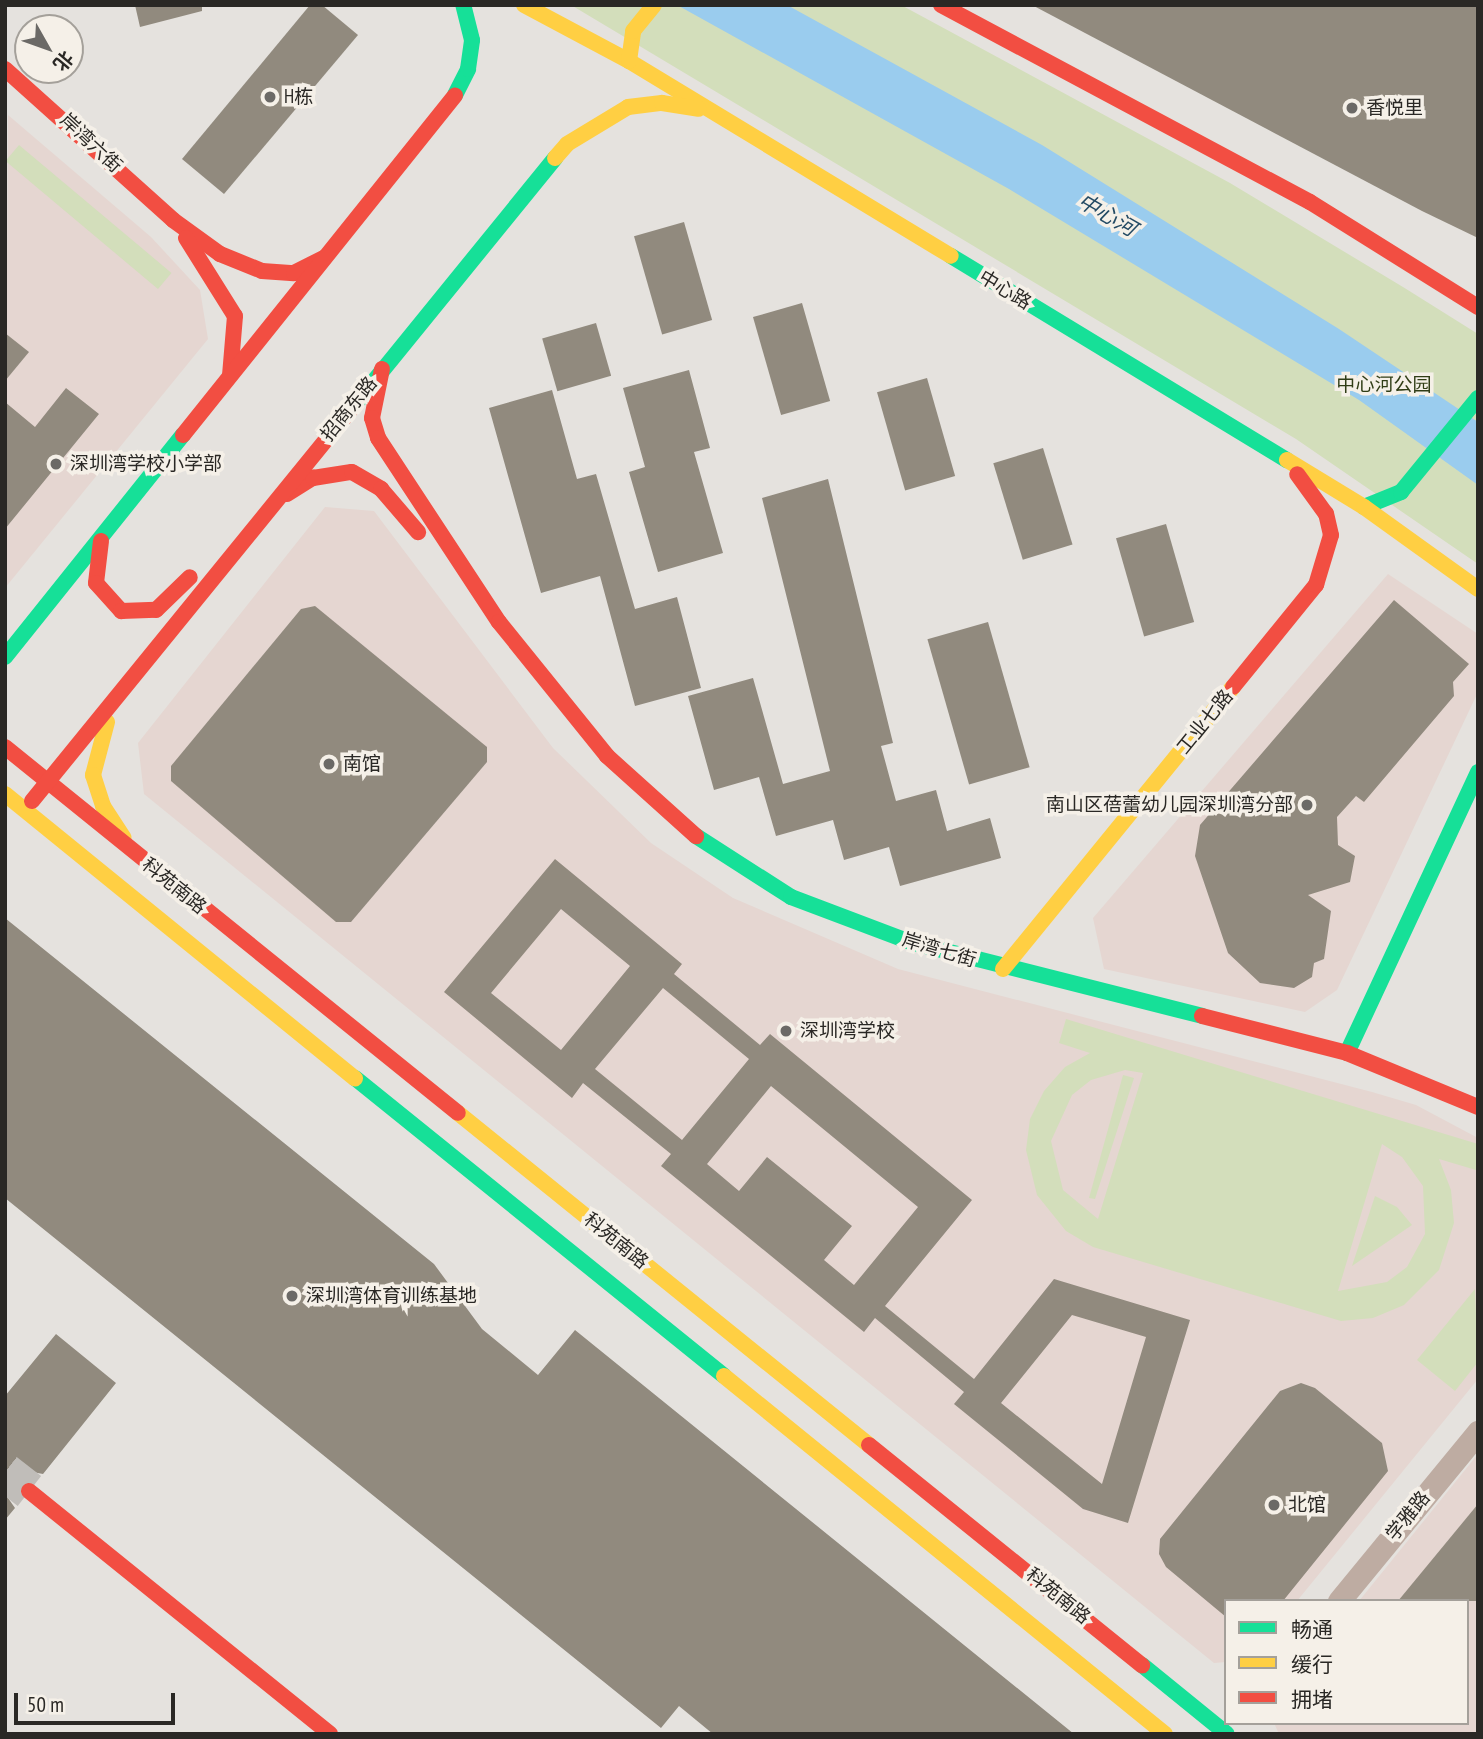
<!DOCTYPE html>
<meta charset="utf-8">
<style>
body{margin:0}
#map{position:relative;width:1483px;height:1739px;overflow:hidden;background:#e5e2de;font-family:"PT Sans Narrow","Noto Sans SC",sans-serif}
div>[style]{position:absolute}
.education>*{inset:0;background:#e5d6d1}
.green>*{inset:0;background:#d3debb;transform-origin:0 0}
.water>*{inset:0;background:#9accee}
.building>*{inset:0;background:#918a7e;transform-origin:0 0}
.highway-tunnel>*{height:38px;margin-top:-19px;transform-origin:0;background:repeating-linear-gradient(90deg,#c0bdb9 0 38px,transparent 0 57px)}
.street>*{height:23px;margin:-11.5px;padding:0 11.5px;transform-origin:11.5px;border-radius:11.5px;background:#beaca2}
.fast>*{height:16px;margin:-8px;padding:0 8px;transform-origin:8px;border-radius:8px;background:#16e098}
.slow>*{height:16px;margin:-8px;padding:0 8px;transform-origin:8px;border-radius:8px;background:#ffcf43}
.jam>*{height:16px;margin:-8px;padding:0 8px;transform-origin:8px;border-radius:8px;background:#f24e42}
.dots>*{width:19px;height:19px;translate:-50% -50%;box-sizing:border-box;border:4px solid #f5f0e8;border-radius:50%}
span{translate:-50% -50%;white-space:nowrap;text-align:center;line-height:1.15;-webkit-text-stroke:7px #f5f0e8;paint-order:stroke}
.poi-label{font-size:19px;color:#2a2825}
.left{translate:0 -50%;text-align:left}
.right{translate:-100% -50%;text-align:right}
.street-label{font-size:19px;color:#2a2825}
.park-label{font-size:19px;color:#303d16}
.water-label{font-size:21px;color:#234a64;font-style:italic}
.frame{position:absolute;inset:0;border:7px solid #2a2825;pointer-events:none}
.legend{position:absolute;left:1224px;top:1599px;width:245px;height:126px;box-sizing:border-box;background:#f5f0e8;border:2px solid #a4a09a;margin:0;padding:9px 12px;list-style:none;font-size:21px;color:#2a2825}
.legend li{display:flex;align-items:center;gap:14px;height:35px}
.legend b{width:35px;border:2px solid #a4a09a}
.north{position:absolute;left:14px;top:14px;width:70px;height:70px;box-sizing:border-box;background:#f5f0e8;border:2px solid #a4a09a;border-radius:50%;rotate:130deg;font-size:19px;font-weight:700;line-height:28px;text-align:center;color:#2a2825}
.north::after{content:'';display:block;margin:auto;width:24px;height:32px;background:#6b6966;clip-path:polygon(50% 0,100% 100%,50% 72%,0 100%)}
.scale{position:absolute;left:14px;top:1693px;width:161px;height:32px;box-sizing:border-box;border:4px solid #2a2825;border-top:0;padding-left:9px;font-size:21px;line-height:24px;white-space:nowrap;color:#2a2825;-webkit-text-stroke:5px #f5f0e8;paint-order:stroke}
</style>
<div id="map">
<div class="education">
<div style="clip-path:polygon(8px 115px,151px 237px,200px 290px,208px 339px,5px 588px)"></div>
<div style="clip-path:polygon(325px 507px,374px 511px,553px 748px,651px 843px,733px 898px,898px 969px,1372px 1092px,1416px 1105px,1478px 1138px,1478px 1379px,1297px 1601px,1226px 1601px,1226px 1662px,1214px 1663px,144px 794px,138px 743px)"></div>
<div style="clip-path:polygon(1388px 574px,1478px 634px,1478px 692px,1337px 990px,1305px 1012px,1104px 969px,1093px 918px)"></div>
<div style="clip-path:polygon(1478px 1454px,1478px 1734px,1279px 1734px,1274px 1723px,1467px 1723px,1467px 1601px,1359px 1601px)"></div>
</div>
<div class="green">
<div style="clip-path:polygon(571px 5px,901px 5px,1230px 183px,1403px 287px,1478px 334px,1478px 564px,1296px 439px)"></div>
<div style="left:19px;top:145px;width:199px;height:21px;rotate:40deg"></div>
<div style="clip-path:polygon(evenodd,1066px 1019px,1478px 1144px,1476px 1170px,1439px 1159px,1451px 1190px,1454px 1223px,1439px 1270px,1404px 1305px,1373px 1318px,1341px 1321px,1093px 1247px,1066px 1231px,1037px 1195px,1026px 1150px,1030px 1119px,1044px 1091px,1065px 1067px,1090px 1053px,1059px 1043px,1066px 1019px,1125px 1070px,1143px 1073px,1098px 1219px,1063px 1190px,1051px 1141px,1072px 1095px,1091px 1080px,1125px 1070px,1066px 1019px,1382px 1144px,1402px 1157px,1423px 1186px,1425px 1234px,1407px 1267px,1387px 1282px,1338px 1291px,1382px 1144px)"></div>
<div style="clip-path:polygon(1123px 1075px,1134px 1078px,1095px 1199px,1089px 1198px)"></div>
<div style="clip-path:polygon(1375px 1196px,1397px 1207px,1412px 1225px,1352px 1266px)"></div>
<div style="clip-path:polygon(1475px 1289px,1478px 1362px,1455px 1391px,1417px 1360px)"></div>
</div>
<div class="water">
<div style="clip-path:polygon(677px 5px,787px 5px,1042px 145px,1339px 329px,1478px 422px,1478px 485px,1359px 400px,1009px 189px)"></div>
</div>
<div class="building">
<div style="clip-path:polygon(135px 5px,202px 5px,202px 11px,140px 27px)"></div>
<div style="clip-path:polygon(310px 5px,322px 5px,358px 35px,224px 194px,182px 159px)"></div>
<div style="clip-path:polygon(1032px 5px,1478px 5px,1478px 238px,1422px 211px)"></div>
<div style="left:684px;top:222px;width:102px;height:52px;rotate:74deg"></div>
<div style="left:802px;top:303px;width:102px;height:51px;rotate:74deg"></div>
<div style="left:596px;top:323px;width:55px;height:56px;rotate:74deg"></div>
<div style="clip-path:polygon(5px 333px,29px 352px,5px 381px)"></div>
<div style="clip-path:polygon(689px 370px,710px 448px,694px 452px,723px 553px,658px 572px,629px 472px,645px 467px,623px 388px)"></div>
<div style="left:927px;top:378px;width:102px;height:52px;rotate:74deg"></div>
<div style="clip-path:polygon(66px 388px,99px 414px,5px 529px,5px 402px,35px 427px)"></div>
<div style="clip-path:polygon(552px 390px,577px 479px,596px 474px,635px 609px,677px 597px,701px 688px,635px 706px,600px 576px,541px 593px,489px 408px)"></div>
<div style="left:1043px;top:448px;width:101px;height:52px;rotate:73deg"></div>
<div style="clip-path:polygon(828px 479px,893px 743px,881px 746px,896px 801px,936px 790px,947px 831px,990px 818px,1001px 858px,900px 886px,889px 847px,844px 860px,833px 820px,776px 836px,759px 777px,714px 790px,688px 696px,753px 678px,783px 784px,830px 771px,762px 498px)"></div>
<div style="left:1166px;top:524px;width:102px;height:52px;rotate:74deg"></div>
<div style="clip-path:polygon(1394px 600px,1469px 664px,1453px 682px,1454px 696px,1364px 802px,1356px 796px,1337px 817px,1338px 845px,1355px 856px,1350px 882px,1308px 895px,1331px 911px,1324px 959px,1314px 963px,1312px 977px,1294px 988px,1260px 983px,1228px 953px,1195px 856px,1200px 825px)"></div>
<div style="clip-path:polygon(315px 606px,487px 747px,487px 762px,351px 922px,336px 922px,171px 781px,171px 766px,301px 609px)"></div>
<div style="left:988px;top:622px;width:151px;height:63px;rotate:74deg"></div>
<div style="clip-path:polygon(evenodd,555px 859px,682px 964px,674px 974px,760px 1045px,770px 1034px,972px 1200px,885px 1306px,974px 1379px,1054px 1279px,1190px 1320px,1128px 1523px,1083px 1509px,954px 1404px,964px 1392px,875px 1318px,864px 1332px,661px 1166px,671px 1154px,583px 1083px,572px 1098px,444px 992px,555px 859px,561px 909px,630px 966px,561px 1050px,491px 993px,561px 909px,555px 859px,663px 988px,749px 1059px,682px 1140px,595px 1069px,663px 988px,555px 859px,771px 1086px,918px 1207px,854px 1285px,824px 1260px,852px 1226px,767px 1157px,739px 1191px,707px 1164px,771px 1086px,555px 859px,1072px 1315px,1146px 1337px,1102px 1484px,1001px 1403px,1072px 1315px)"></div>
<div style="clip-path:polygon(5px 918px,434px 1264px,482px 1329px,538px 1375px,575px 1330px,1074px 1734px,713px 1734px,679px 1706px,661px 1728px,5px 1198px)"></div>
<div style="clip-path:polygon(56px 1334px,116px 1383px,43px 1474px,22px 1470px,12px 1478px,8px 1498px,15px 1508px,5px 1520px,5px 1396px)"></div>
<div style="clip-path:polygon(1301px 1383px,1315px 1388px,1382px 1443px,1388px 1471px,1283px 1601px,1226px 1601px,1226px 1617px,1166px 1567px,1159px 1554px,1160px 1539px,1280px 1391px)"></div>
<div style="clip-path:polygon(1478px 1504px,1478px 1601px,1398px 1601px)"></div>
</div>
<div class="highway-tunnel">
<div style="left:5px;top:1472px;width:31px;rotate:38deg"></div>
</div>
<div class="street">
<div style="left:1339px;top:1601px;width:219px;rotate:-50.6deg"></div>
</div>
<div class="fast">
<div style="left:455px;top:95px;width:29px;rotate:-63deg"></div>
<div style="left:468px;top:69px;width:29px;rotate:-82deg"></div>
<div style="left:472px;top:40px;width:36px;rotate:-104deg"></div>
<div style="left:951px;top:256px;width:393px;rotate:31.3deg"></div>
<div style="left:352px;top:408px;width:322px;rotate:-50.9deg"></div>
<div style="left:1364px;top:507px;width:40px;rotate:-22deg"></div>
<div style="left:1401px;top:492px;width:122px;rotate:-50.7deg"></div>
<div style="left:5px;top:657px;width:285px;rotate:-51.3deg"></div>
<div style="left:696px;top:836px;width:113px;rotate:32.7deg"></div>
<div style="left:791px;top:897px;width:127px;rotate:20.7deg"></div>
<div style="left:910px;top:942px;width:301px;rotate:14.2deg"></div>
<div style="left:1347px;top:1053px;width:310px;rotate:-65deg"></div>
<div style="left:355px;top:1078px;width:474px;rotate:38.9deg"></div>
<div style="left:1142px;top:1665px;width:109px;rotate:39.1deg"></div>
</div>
<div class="slow">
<div style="left:524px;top:5px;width:119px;rotate:28.1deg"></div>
<div style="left:629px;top:61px;width:376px;rotate:31.2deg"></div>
<div style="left:629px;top:61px;width:30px;rotate:-82deg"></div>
<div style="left:633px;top:31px;width:33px;rotate:-51deg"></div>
<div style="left:555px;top:158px;width:18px;rotate:-49deg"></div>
<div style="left:567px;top:144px;width:71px;rotate:-31.2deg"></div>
<div style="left:628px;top:107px;width:34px;rotate:-7deg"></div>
<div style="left:662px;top:103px;width:37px;rotate:9deg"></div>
<div style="left:1287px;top:460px;width:90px;rotate:31.4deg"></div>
<div style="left:1364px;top:507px;width:140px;rotate:35.7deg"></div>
<div style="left:107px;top:722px;width:55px;rotate:104.8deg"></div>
<div style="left:93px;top:775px;width:33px;rotate:72deg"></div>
<div style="left:103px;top:806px;width:38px;rotate:57deg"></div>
<div style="left:5px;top:794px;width:451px;rotate:39.1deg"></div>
<div style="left:1003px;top:969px;width:364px;rotate:-50.8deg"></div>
<div style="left:458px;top:1113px;width:528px;rotate:38.93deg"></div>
<div style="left:724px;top:1376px;width:568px;rotate:39.07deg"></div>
</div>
<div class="jam">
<div style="left:941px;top:5px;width:418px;rotate:28.1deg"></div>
<div style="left:1310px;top:202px;width:198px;rotate:32deg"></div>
<div style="left:5px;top:69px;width:226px;rotate:41.9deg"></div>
<div style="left:173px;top:220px;width:58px;rotate:35.9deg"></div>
<div style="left:220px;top:254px;width:45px;rotate:22deg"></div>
<div style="left:262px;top:271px;width:32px;rotate:4deg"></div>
<div style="left:294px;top:273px;width:34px;rotate:-27deg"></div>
<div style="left:186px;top:238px;width:92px;rotate:57.9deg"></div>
<div style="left:235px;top:316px;width:59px;rotate:94.8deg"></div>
<div style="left:382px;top:369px;width:50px;rotate:101.5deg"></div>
<div style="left:372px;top:418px;width:21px;rotate:73deg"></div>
<div style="left:378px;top:438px;width:220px;rotate:56.7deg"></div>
<div style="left:499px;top:622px;width:172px;rotate:51.1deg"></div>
<div style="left:607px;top:756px;width:120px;rotate:42deg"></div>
<div style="left:183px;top:435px;width:435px;rotate:-51.3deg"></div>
<div style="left:287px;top:494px;width:31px;rotate:-32deg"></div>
<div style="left:313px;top:478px;width:39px;rotate:-9deg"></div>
<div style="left:352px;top:472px;width:34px;rotate:30deg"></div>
<div style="left:381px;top:489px;width:57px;rotate:49.3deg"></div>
<div style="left:101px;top:541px;width:42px;rotate:96.8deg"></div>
<div style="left:96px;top:583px;width:38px;rotate:48deg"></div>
<div style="left:121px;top:611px;width:35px;rotate:-2deg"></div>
<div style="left:156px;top:610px;width:47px;rotate:-44.1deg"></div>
<div style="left:1233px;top:687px;width:132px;rotate:-50.9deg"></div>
<div style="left:1316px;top:585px;width:52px;rotate:-73.3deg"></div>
<div style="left:1331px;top:535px;width:22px;rotate:-103deg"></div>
<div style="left:1326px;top:514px;width:49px;rotate:-125.9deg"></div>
<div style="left:5px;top:747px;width:582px;rotate:38.94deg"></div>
<div style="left:32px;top:801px;width:507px;rotate:-50.85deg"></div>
<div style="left:1202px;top:1016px;width:150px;rotate:14.3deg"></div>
<div style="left:1347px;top:1053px;width:142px;rotate:22.4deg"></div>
<div style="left:869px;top:1445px;width:351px;rotate:38.9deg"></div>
<div style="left:29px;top:1491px;width:387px;rotate:38.9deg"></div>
</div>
<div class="dots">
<div style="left:270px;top:97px;background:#6b6966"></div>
<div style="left:1352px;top:108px;background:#6b6966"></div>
<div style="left:56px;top:464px;background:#6b6966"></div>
<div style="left:329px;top:764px;background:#6b6966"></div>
<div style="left:1307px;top:805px;background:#6b6966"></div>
<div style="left:786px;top:1031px;background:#6b6966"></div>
<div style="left:292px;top:1296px;background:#6b6966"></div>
<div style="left:1274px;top:1505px;background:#6b6966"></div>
</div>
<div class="poi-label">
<span class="left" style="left:284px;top:97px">H栋</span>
<span class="left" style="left:1366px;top:108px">香悦里</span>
<span class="left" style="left:70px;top:464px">深圳湾学校小学部</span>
<span class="left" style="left:343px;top:764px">南馆</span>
<span class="right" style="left:1293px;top:805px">南山区蓓蕾幼儿园深圳湾分部</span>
<span class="left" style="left:800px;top:1031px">深圳湾学校</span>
<span class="left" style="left:306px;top:1296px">深圳湾体育训练基地</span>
<span class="left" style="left:1288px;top:1505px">北馆</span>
</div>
<div class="street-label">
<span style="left:91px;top:143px;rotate:43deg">岸湾六街</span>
<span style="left:1005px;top:290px;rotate:31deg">中心路</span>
<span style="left:349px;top:409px;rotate:-51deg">招商东路</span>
<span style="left:1205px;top:722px;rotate:-51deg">工业七路</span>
<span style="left:174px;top:886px;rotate:39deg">科苑南路</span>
<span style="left:939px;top:950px;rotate:17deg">岸湾七街</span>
<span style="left:616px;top:1241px;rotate:39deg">科苑南路</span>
<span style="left:1408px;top:1516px;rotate:-51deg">学雅路</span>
<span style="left:1058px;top:1596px;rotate:39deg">科苑南路</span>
</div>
<div class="park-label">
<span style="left:1384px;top:385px">中心河公园</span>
</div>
<div class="water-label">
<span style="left:1107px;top:215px;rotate:30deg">中心河</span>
</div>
<div class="frame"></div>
<ul class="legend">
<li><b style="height:9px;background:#16e098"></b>畅通</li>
<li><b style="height:9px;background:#ffcf43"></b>缓行</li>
<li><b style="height:9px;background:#f24e42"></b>拥堵</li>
</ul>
<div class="north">北</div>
<div class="scale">50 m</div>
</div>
